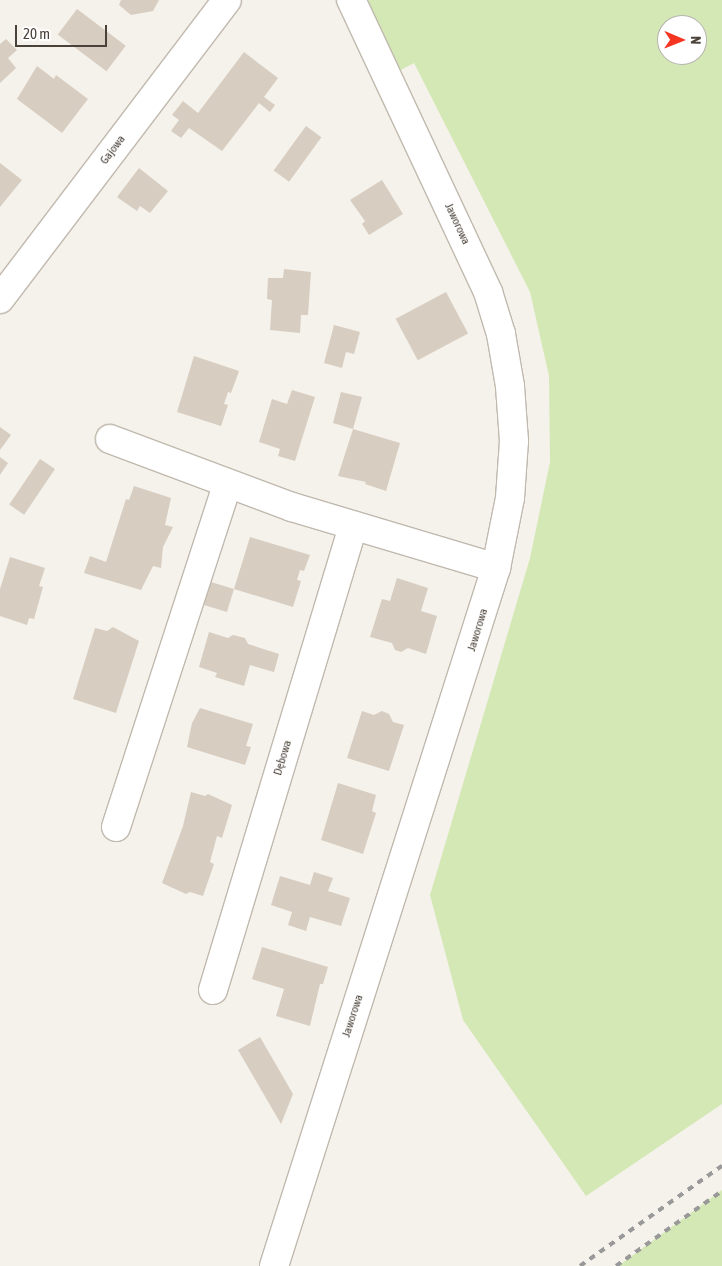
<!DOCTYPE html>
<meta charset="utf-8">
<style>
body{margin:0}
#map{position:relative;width:722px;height:1266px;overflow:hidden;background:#f5f2eb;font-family:"Asap Condensed",sans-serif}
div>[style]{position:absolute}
.green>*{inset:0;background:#d4e8b5}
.building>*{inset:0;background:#d7cdc1;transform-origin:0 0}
.roads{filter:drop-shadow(1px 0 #c1b9ae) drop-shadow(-1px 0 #c1b9ae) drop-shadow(0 1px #c1b9ae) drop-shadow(0 -1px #c1b9ae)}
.minor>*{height:28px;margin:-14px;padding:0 14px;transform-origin:14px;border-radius:14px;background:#fff}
.rail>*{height:4px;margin-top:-2px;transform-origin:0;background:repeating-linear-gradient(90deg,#999 0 6px,transparent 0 12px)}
span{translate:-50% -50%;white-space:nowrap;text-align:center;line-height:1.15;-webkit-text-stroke:4px #fff;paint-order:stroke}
.street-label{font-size:12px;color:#4a4239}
.north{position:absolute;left:657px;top:15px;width:50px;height:50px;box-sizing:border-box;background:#fff;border:1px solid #b7b3b0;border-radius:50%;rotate:91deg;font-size:14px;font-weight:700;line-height:20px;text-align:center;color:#4a4239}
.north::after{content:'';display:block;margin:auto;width:18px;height:22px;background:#f53522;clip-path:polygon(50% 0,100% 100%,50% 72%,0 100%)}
.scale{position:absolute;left:15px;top:25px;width:92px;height:22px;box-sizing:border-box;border:2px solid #4a4239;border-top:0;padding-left:6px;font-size:15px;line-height:18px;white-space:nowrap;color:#4a4239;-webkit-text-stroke:4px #fff;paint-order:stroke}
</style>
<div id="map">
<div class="green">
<div style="clip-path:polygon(evenodd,366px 0,722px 0,722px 1104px,586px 1196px,463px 1020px,430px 895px,530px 558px,550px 462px,549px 376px,530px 292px,414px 63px,395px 73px,366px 0,667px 25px,697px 25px,697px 55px,667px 55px,667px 25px)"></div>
<div style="clip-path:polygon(722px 1190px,722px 1266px,618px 1266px)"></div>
</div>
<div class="building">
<div style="clip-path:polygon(121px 0,159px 0,153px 11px,131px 15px,119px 5px)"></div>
<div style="left:77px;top:9px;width:61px;height:32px;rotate:37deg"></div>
<div style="clip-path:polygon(6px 39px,17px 50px,8px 58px,16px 68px,0 83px,0 44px)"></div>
<div style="clip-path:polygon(244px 52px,278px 78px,264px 97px,275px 105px,270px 112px,259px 103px,222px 151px,189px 128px,181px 138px,171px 131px,179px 120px,172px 115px,183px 101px,198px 113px)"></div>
<div style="clip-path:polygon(37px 66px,54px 79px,56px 75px,88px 99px,62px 133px,17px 99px)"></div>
<div style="left:306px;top:126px;width:19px;height:55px;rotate:36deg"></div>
<div style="clip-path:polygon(0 163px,22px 180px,0 207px)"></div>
<div style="clip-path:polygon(139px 168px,168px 191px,150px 213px,140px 206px,137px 211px,117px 197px)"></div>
<div style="clip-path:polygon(382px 180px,403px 214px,369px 235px,362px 224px,365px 221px,350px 200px)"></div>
<div style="clip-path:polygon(284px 269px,311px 272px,308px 315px,301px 315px,300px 333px,270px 330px,272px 300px,267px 299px,268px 278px,283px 278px)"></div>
<div style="left:446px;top:292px;width:47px;height:57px;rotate:62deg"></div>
<div style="clip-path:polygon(334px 325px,360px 332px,354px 354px,346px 352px,342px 368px,324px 363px)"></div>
<div style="clip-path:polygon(194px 356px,239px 371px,231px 393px,228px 392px,224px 404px,228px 405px,221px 426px,177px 412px)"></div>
<div style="clip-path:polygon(292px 390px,315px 397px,295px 461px,278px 456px,280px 449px,259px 442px,272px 399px,287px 404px)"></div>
<div style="clip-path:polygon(341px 392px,362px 397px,353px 429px,400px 443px,386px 491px,365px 484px,366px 482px,338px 476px,353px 429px,333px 423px)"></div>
<div style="clip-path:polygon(0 427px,11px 435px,0 450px)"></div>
<div style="clip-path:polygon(0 457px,8px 463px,0 475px)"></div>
<div style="left:40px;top:459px;width:18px;height:55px;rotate:34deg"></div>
<div style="clip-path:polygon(134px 486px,171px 498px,165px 525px,173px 527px,163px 547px,161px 568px,153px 566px,141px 590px,84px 573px,90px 556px,106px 562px,126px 499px,129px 500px)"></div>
<div style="clip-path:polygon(250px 537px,310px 555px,304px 571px,300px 570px,297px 580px,301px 581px,293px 607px,234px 589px)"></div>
<div style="clip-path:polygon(10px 557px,45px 568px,39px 586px,43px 587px,34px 619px,29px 618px,27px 625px,0 616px,0 589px)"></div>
<div style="clip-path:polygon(397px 578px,428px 588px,421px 611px,437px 616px,426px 654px,408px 648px,401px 652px,395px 650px,392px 643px,370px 637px,382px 599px,390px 601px)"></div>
<div style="left:211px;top:582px;width:24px;height:24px;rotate:17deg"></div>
<div style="clip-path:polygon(113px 627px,139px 641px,116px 713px,73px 699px,95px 628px,107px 631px)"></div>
<div style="clip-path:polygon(209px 632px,228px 638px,233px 635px,245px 638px,248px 644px,279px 654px,274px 672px,250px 665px,244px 686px,215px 677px,217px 673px,199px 667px)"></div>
<div style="clip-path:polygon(200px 708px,253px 724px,246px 746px,251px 747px,245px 765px,187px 747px,192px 723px)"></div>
<div style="clip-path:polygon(362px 711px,374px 715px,382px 711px,389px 714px,393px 722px,404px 725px,389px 771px,347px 758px)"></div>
<div style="clip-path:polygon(338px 783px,376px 795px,372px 811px,376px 813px,363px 854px,321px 840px)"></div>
<div style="clip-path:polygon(191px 792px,205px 796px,208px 794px,232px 805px,222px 838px,217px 836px,210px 862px,214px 864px,203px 896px,190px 892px,186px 894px,162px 883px,183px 826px)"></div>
<div style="clip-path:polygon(314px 872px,333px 878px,328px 891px,350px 898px,341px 926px,310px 917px,306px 931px,288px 925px,292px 912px,271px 905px,280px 876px,310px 885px)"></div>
<div style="clip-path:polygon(262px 947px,328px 967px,323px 984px,320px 984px,310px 1026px,276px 1016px,284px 989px,252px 979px)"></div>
<div style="clip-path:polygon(260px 1037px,293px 1094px,281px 1124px,238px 1050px)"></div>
</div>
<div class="roads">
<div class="minor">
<div style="left:0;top:299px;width:375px;rotate:-52.8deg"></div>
<div style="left:110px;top:439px;width:194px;rotate:20.5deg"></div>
<div style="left:292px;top:507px;width:213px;rotate:16.6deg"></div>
<div style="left:116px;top:827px;width:360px;rotate:-72deg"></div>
<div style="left:213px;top:990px;width:485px;rotate:-73.2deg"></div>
<div style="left:274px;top:1266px;width:732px;rotate:-72.36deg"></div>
<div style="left:496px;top:568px;width:71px;rotate:-78.7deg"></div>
<div style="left:510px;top:498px;width:57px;rotate:-86deg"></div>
<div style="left:514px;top:441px;width:55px;rotate:-94.2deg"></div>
<div style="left:510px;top:386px;width:53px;rotate:-99.8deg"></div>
<div style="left:501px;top:334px;width:44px;rotate:-107.2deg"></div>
<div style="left:488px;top:292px;width:323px;rotate:-115.1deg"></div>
</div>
</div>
<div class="rail">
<div style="left:580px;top:1266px;width:174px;rotate:-35.2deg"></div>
<div style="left:616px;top:1266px;width:130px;rotate:-35.3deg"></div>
</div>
<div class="street-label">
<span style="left:113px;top:150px;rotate:-53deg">Gajowa</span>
<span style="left:457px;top:224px;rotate:65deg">Jaworowa</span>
<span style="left:478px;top:630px;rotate:-73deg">Jaworowa</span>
<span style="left:283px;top:758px;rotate:-73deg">Dębowa</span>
<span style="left:353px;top:1016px;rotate:-72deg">Jaworowa</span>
</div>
<div class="north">N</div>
<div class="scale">20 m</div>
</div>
